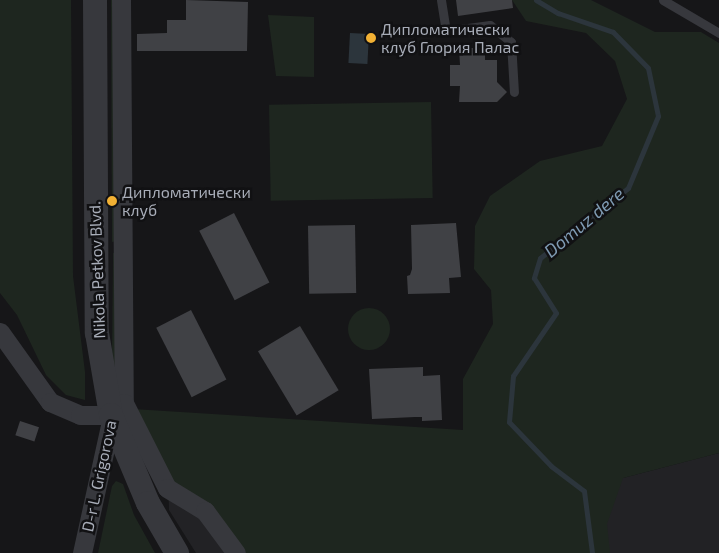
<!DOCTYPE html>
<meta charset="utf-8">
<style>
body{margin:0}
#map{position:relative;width:719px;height:553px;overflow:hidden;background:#161618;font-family:"Exo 2",sans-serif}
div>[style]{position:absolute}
.built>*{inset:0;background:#222225}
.green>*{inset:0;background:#1e261f;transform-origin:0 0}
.round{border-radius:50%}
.water>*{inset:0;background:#2c353c;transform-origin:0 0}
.stream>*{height:5px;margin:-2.5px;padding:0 2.5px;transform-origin:2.5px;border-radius:2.5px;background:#2c353c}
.building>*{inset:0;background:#404145;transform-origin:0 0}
.service>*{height:9px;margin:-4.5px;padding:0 4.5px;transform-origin:4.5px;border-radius:4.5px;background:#37383d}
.minor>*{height:19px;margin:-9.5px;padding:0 9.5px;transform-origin:9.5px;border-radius:9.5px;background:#37383d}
.tertiary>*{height:24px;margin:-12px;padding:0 12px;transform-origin:12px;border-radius:12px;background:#37383d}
.dots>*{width:14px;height:14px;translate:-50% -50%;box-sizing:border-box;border:2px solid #111113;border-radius:50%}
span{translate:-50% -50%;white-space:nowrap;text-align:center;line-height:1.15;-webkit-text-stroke:5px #111113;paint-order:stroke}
.poi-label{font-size:16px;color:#a8adb8}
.left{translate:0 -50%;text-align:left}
.street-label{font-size:16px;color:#a8adb8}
.water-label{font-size:18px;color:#7f9bb3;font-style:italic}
</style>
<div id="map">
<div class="built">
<div style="clip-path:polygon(719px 453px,719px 553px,196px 553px,169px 510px,168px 478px,623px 478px)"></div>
</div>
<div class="green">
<div style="clip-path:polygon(0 0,71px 0,73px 276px,85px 372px,85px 400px,66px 395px,46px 375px,17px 315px,0 293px)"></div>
<div style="clip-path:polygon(111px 0,119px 0,118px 241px,112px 242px)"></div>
<div style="clip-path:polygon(512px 0,591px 0,655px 32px,701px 32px,719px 43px,719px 453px,623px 478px,607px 524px,610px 553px,245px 553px,168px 478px,133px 409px,463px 430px,463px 379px,493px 324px,491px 290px,474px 269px,475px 226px,490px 196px,540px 161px,602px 146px,627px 99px,615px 61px,586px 33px,526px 21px)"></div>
<div style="clip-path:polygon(268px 15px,314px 17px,314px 77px,276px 76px)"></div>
<div style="left:431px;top:102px;width:96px;height:162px;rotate:89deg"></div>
<div style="clip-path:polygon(119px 252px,119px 366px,112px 366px,113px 253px)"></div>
<div class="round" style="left:348px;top:308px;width:42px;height:42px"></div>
<div style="clip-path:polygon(116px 481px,123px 484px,134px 515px,155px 553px,98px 553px,112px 486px)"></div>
</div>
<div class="water">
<div style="left:350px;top:33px;width:19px;height:30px;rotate:3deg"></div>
</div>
<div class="stream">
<div style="left:536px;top:0;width:26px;rotate:31deg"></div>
<div style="left:558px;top:13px;width:58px;rotate:19.1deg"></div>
<div style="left:613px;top:32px;width:50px;rotate:45.8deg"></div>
<div style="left:648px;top:68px;width:49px;rotate:78.2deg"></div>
<div style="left:658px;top:116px;width:78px;rotate:112.6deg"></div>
<div style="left:628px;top:188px;width:112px;rotate:141.5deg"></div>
<div style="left:540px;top:258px;width:21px;rotate:107deg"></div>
<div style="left:534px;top:278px;width:41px;rotate:57.8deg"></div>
<div style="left:556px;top:313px;width:76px;rotate:124.3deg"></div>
<div style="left:513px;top:376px;width:46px;rotate:95deg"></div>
<div style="left:509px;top:422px;width:61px;rotate:46.3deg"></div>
<div style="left:551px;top:466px;width:41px;rotate:37.1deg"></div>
<div style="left:584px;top:491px;width:63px;rotate:82.6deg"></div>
</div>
<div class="building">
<div style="clip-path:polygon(186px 0,248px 2px,247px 51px,137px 51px,137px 34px,167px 33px,167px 20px,186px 20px)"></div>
<div style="clip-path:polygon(456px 0,512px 0,513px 8px,458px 16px)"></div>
<div style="clip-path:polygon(459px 48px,485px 48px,485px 60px,497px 60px,497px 82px,507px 92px,497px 102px,459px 102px,460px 86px,450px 86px,450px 65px,460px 65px)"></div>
<div style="left:234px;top:213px;width:78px;height:39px;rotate:63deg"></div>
<div style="clip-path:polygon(456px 223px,461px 277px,449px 278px,450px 293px,408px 294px,407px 276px,410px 275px,412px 269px,411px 225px)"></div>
<div style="left:355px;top:225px;width:68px;height:47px;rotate:89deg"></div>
<div style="left:191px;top:310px;width:78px;height:39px;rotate:63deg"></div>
<div style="left:300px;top:326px;width:75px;height:49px;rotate:59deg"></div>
<div style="clip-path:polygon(423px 367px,423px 376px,440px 375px,442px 420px,422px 421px,422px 417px,415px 417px,372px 419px,369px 369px)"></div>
<div style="left:20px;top:421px;width:20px;height:15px;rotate:18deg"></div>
</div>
<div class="service">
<div style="left:441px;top:0;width:31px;rotate:81deg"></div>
<div style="left:446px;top:31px;width:44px;rotate:-7.8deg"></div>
<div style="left:490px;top:25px;width:27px;rotate:39deg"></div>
<div style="left:511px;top:42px;width:50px;rotate:86.6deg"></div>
<div style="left:663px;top:0;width:65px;rotate:30.5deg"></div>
</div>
<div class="minor">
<div style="left:121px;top:0;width:403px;rotate:89.6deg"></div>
<div style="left:124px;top:403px;width:95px;rotate:63.2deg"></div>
<div style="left:167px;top:488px;width:44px;rotate:31.2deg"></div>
<div style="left:205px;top:511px;width:52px;rotate:53.6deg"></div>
<div style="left:0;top:332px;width:86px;rotate:54.5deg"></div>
<div style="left:50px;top:402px;width:33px;rotate:23deg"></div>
<div style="left:80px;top:415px;width:31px"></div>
<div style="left:82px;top:553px;width:144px;rotate:-77.6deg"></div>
</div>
<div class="tertiary">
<div style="left:95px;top:0;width:333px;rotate:89.7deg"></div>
<div style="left:97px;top:333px;width:83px;rotate:80.3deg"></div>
<div style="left:111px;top:415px;width:95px;rotate:67.2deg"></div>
<div style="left:148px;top:503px;width:58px;rotate:59.9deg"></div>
</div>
<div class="dots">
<div style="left:371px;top:38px;background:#f2b134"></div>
<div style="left:112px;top:201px;background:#f2b134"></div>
</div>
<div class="poi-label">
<span class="left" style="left:381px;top:38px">Дипломатически<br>клуб Глория Палас</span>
<span class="left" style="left:122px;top:201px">Дипломатически<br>клуб</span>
</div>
<div class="street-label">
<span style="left:97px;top:270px;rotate:-92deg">Nikola Petkov Blvd.</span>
<span style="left:99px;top:476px;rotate:-78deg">D-r L. Grigorova</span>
</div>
<div class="water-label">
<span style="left:584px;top:222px;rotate:-40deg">Domuz dere</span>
</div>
</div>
